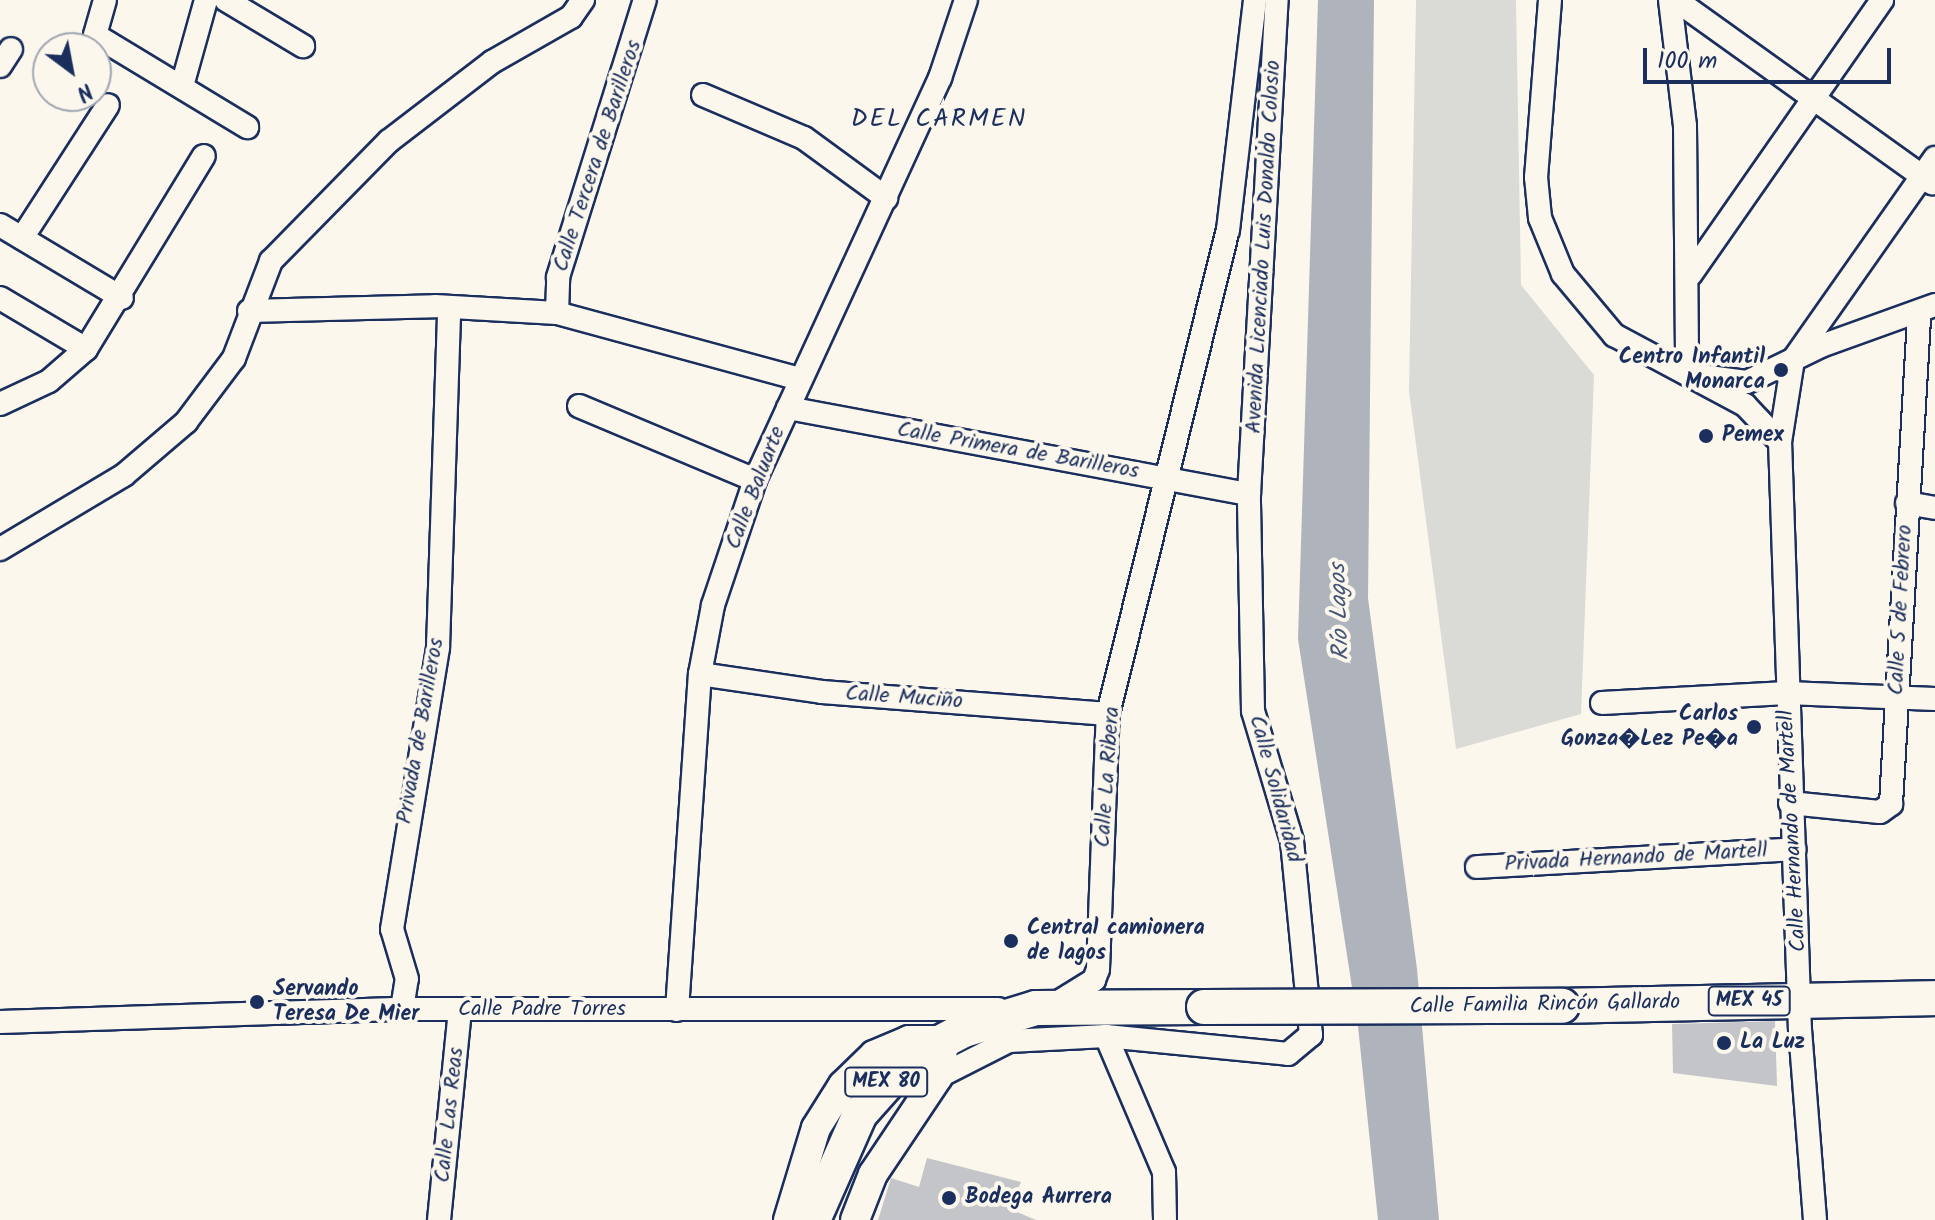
<!DOCTYPE html>
<meta charset="utf-8">
<style>
body{margin:0}
#map{position:relative;width:1935px;height:1220px;overflow:hidden;background:#fbf7ec;font-family:Kalam,sans-serif}
div>[style]{position:absolute}
.green>*{inset:0;background:#dadad7}
.water>*{inset:0;background:#afb3bb}
.building>*{inset:0;background:#c3c5c9}
.roads{filter:drop-shadow(2px 0 #1b2f5e) drop-shadow(-2px 0 #1b2f5e) drop-shadow(0 2px #1b2f5e) drop-shadow(0 -2px #1b2f5e)}
.minor>*{height:22px;margin:-11px;padding:0 11px;transform-origin:11px;border-radius:11px;background:#fbf7ec}
.major>*{height:28px;margin:-14px;padding:0 14px;transform-origin:14px;border-radius:14px;background:#fbf7ec}
.highway>*{height:34px;margin:-17px;padding:0 17px;transform-origin:17px;border-radius:17px;background:#fbf7ec}
.bridges{filter:drop-shadow(2px 0 #1b2f5e) drop-shadow(-2px 0 #1b2f5e) drop-shadow(0 2px #1b2f5e) drop-shadow(0 -2px #1b2f5e)}
.highway-bridge>*{height:34px;margin:-17px;padding:0 17px;transform-origin:17px;border-radius:17px;background:#fbf7ec}
.dots>*{width:22px;height:22px;translate:-50% -50%;box-sizing:border-box;border:4px solid #fbf7ec;border-radius:50%}
span{translate:-50% -50%;white-space:nowrap;text-align:center;line-height:1.15;-webkit-text-stroke:8px #fbf7ec;paint-order:stroke}
.shield-label span{padding:2px 6px;background:#fbf7ec;border:2px solid;border-radius:6px;-webkit-text-stroke-width:0}
.shield-label{font-size:20px;color:#1b2f5e;font-weight:700}
.street-label{font-size:22px;color:#1b2f5e}
.poi-label{font-size:22px;color:#1b2f5e;font-weight:700}
.right{translate:-100% -50%;text-align:right}
.left{translate:0 -50%;text-align:left}
.water-label{font-size:24px;color:#47577a;font-style:italic}
.quarter-label{font-size:26px;color:#1b2f5e;letter-spacing:2px}
.north{position:absolute;left:32px;top:32px;width:80px;height:80px;box-sizing:border-box;background:#fbf7ec;border:2px solid #a1a7b3;border-radius:50%;rotate:148deg;font-size:22px;font-weight:700;line-height:32px;text-align:center;color:#1b2f5e}
.north::after{content:'';display:block;margin:auto;width:28px;height:36px;background:#1b2f5e;clip-path:polygon(50% 0,100% 100%,50% 72%,0 100%)}
.scale{position:absolute;left:1643px;top:48px;width:248px;height:36px;box-sizing:border-box;border:4px solid #1b2f5e;border-top:0;padding-left:10px;font-size:24px;line-height:28px;white-space:nowrap;color:#1b2f5e;-webkit-text-stroke:6px #fbf7ec;paint-order:stroke}
</style>
<div id="map">
<div class="green">
<div style="clip-path:polygon(1416px 0,1516px 0,1521px 285px,1594px 375px,1581px 714px,1456px 749px,1409px 391px)"></div>
</div>
<div class="water">
<div style="clip-path:polygon(1318px 0,1374px 0,1368px 598px,1417px 969px,1439px 1220px,1378px 1220px,1358px 1026px,1298px 639px)"></div>
</div>
<div class="building">
<div style="clip-path:polygon(1775px 1021px,1777px 1086px,1673px 1073px,1672px 1024px)"></div>
<div style="clip-path:polygon(927px 1158px,1021px 1182px,1010px 1209px,1036px 1220px,878px 1220px,891px 1178px,919px 1187px)"></div>
</div>
<div class="roads">
<div class="minor">
<div style="left:105px;top:0;width:36px;rotate:106deg"></div>
<div style="left:95px;top:35px;width:178px;rotate:31.2deg"></div>
<div style="left:226px;top:0;width:90px;rotate:30.9deg"></div>
<div style="left:1550px;top:0;width:178px;rotate:94.5deg"></div>
<div style="left:1536px;top:177px;width:41px;rotate:84.4deg"></div>
<div style="left:1540px;top:218px;width:61px;rotate:67.7deg"></div>
<div style="left:1563px;top:274px;width:80px;rotate:50.1deg"></div>
<div style="left:1614px;top:335px;width:149px;rotate:28.1deg"></div>
<div style="left:1745px;top:405px;width:51px;rotate:46.6deg"></div>
<div style="left:1670px;top:0;width:127px;rotate:83.2deg"></div>
<div style="left:1685px;top:126px;width:248px;rotate:89.5deg"></div>
<div style="left:1676px;top:0;width:315px;rotate:35.6deg"></div>
<div style="left:0;top:66px;width:20px;rotate:-57deg"></div>
<div style="left:182px;top:86px;width:89px;rotate:-74.4deg"></div>
<div style="left:703px;top:95px;width:110px;rotate:23.1deg"></div>
<div style="left:804px;top:138px;width:102px;rotate:36.2deg"></div>
<div style="left:0;top:225px;width:142px;rotate:30.9deg"></div>
<div style="left:22px;top:238px;width:158px;rotate:-57.1deg"></div>
<div style="left:1691px;top:274px;width:334px;rotate:-55.1deg"></div>
<div style="left:0;top:298px;width:100px;rotate:30.7deg"></div>
<div style="left:249px;top:311px;width:186px;rotate:-1.5deg"></div>
<div style="left:435px;top:306px;width:122px;rotate:3.3deg"></div>
<div style="left:557px;top:313px;width:252px;rotate:15.2deg"></div>
<div style="left:557px;top:313px;width:36px;rotate:-88deg"></div>
<div style="left:558px;top:277px;width:290px;rotate:-72.6deg"></div>
<div style="left:1693px;top:375px;width:54px;rotate:7.4deg"></div>
<div style="left:1747px;top:382px;width:82px;rotate:-25.9deg"></div>
<div style="left:1821px;top:346px;width:121px;rotate:-19.8deg"></div>
<div style="left:0;top:404px;width:54px;rotate:-25.1deg"></div>
<div style="left:49px;top:381px;width:49px;rotate:-40.9deg"></div>
<div style="left:86px;top:349px;width:226px;rotate:-58.6deg"></div>
<div style="left:579px;top:406px;width:191px;rotate:22.8deg"></div>
<div style="left:788px;top:408px;width:469px;rotate:10.6deg"></div>
<div style="left:1907px;top:503px;width:28px;rotate:10deg"></div>
<div style="left:0;top:549px;width:144px;rotate:-30.8deg"></div>
<div style="left:124px;top:475px;width:82px;rotate:-40.5deg"></div>
<div style="left:186px;top:422px;width:80px;rotate:-53.1deg"></div>
<div style="left:234px;top:358px;width:104px;rotate:-69.1deg"></div>
<div style="left:271px;top:261px;width:168px;rotate:-45.5deg"></div>
<div style="left:389px;top:141px;width:130px;rotate:-37.5deg"></div>
<div style="left:492px;top:62px;width:91px;rotate:-29.7deg"></div>
<div style="left:571px;top:17px;width:21px;rotate:-55deg"></div>
<div style="left:700px;top:674px;width:123px;rotate:8.4deg"></div>
<div style="left:822px;top:692px;width:287px;rotate:4.4deg"></div>
<div style="left:1602px;top:703px;width:185px;rotate:-3.1deg"></div>
<div style="left:1787px;top:693px;width:148px;rotate:2.3deg"></div>
<div style="left:1790px;top:803px;width:90px;rotate:5.7deg"></div>
<div style="left:1880px;top:812px;width:14px;rotate:-36deg"></div>
<div style="left:1891px;top:804px;width:493px;rotate:-86.7deg"></div>
<div style="left:1477px;top:867px;width:318px;rotate:-3.2deg"></div>
<div style="left:1055px;top:1004px;width:46px;rotate:-31.6deg"></div>
<div style="left:1094px;top:980px;width:12px;rotate:-70deg"></div>
<div style="left:1098px;top:969px;width:255px;rotate:-87.8deg"></div>
<div style="left:1108px;top:714px;width:499px;rotate:-76.1deg"></div>
<div style="left:1228px;top:230px;width:232px;rotate:-83.3deg"></div>
<div style="left:402px;top:1009px;width:30px;rotate:-81deg"></div>
<div style="left:407px;top:979px;width:52px;rotate:-106.7deg"></div>
<div style="left:392px;top:929px;width:286px;rotate:-80.7deg"></div>
<div style="left:438px;top:647px;width:340px;rotate:-88.1deg"></div>
<div style="left:677px;top:1010px;width:337px;rotate:-86.1deg"></div>
<div style="left:700px;top:674px;width:70px;rotate:-79.3deg"></div>
<div style="left:713px;top:605px;width:132px;rotate:-71.4deg"></div>
<div style="left:755px;top:480px;width:443px;rotate:-65.3deg"></div>
<div style="left:940px;top:78px;width:82px;rotate:-71.6deg"></div>
<div style="left:0;top:1022px;width:402px;rotate:-1.9deg"></div>
<div style="left:402px;top:1009px;width:596px"></div>
<div style="left:1106px;top:1036px;width:148px;rotate:66.9deg"></div>
<div style="left:1164px;top:1172px;width:48px;rotate:88.8deg"></div>
<div style="left:938px;top:1077px;width:80px;rotate:-26.9deg"></div>
<div style="left:1009px;top:1041px;width:97px;rotate:-3deg"></div>
<div style="left:1106px;top:1036px;width:183px;rotate:5.6deg"></div>
<div style="left:1288px;top:1054px;width:30px;rotate:-40deg"></div>
<div style="left:1311px;top:1035px;width:195px;rotate:-95.6deg"></div>
<div style="left:1292px;top:841px;width:136px;rotate:-106.7deg"></div>
<div style="left:1253px;top:711px;width:217px;rotate:-91.1deg"></div>
<div style="left:1249px;top:494px;width:495px;rotate:-86.8deg"></div>
<div style="left:439px;top:1220px;width:211px;rotate:-84.3deg"></div>
<div style="left:1815px;top:1220px;width:190px;rotate:-94.5deg"></div>
<div style="left:1800px;top:1031px;width:589px;rotate:-91.94deg"></div>
<div style="left:1780px;top:442px;width:83px;rotate:-81deg"></div>
<div style="left:1793px;top:360px;width:247px;rotate:-54.9deg"></div>
</div>
<div class="major">
<div style="left:788px;top:1220px;width:96px;rotate:-73.1deg"></div>
<div style="left:816px;top:1128px;width:51px;rotate:-57.9deg"></div>
<div style="left:843px;top:1085px;width:43px;rotate:-44.1deg"></div>
<div style="left:874px;top:1055px;width:38px;rotate:-23deg"></div>
<div style="left:909px;top:1040px;width:36px"></div>
<div style="left:945px;top:1040px;width:38px;rotate:101deg"></div>
<div style="left:938px;top:1077px;width:117px;rotate:123.8deg"></div>
<div style="left:873px;top:1174px;width:49px;rotate:111.4deg"></div>
</div>
<div class="highway">
<div style="left:1562px;top:1006px;width:373px;rotate:-1.2deg"></div>
<div style="left:813px;top:1220px;width:116px;rotate:-66.1deg"></div>
<div style="left:860px;top:1114px;width:74px;rotate:-48.3deg"></div>
<div style="left:909px;top:1059px;width:62px;rotate:-27.8deg"></div>
<div style="left:964px;top:1030px;width:75px;rotate:-17deg"></div>
<div style="left:1036px;top:1008px;width:168px;rotate:-0.3deg"></div>
</div>
</div>
<div class="bridges">
<div class="highway-bridge">
<div style="left:1204px;top:1007px;width:358px;rotate:-0.2deg"></div>
</div>
</div>
<div class="dots">
<div style="left:1781px;top:370px;background:#1b2f5e"></div>
<div style="left:1706px;top:436px;background:#1b2f5e"></div>
<div style="left:1754px;top:727px;background:#1b2f5e"></div>
<div style="left:1011px;top:941px;background:#1b2f5e"></div>
<div style="left:257px;top:1002px;background:#1b2f5e"></div>
<div style="left:1724px;top:1043px;background:#1b2f5e"></div>
<div style="left:949px;top:1198px;background:#1b2f5e"></div>
</div>
<div class="shield-label">
<span style="left:1749px;top:1001px">MEX 45</span>
<span style="left:886px;top:1082px">MEX 80</span>
</div>
<div class="street-label">
<span style="left:598px;top:156px;rotate:-72deg">Calle Tercera de Barilleros</span>
<span style="left:1264px;top:247px;rotate:-87deg">Avenida Licenciado Luis Donaldo Colosio</span>
<span style="left:1018px;top:451px;rotate:10deg">Calle Primera de Barilleros</span>
<span style="left:756px;top:488px;rotate:-69deg">Calle Baluarte</span>
<span style="left:1901px;top:610px;rotate:-87deg">Calle 5 de Febrero</span>
<span style="left:904px;top:698px;rotate:4deg">Calle Muciño</span>
<span style="left:421px;top:731px;rotate:-80deg">Privada de Barilleros</span>
<span style="left:1108px;top:777px;rotate:-86deg">Calle La Ribera</span>
<span style="left:1275px;top:789px;rotate:75deg">Calle Solidaridad</span>
<span style="left:1793px;top:831px;rotate:-93deg">Calle Hernando de Martell</span>
<span style="left:1636px;top:858px;rotate:-3deg">Privada Hernando de Martell</span>
<span style="left:1545px;top:1005px;rotate:-1deg">Calle Familia Rincón Gallardo</span>
<span style="left:542px;top:1010px">Calle Padre Torres</span>
<span style="left:450px;top:1115px;rotate:-84deg">Calle Las Reas</span>
</div>
<div class="poi-label">
<span class="right" style="left:1765px;top:370px">Centro Infantil<br>Monarca</span>
<span class="left" style="left:1722px;top:436px">Pemex</span>
<span class="right" style="left:1738px;top:727px">Carlos<br>Gonza�Lez Pe�a</span>
<span class="left" style="left:1027px;top:941px">Central camionera<br>de lagos</span>
<span class="left" style="left:273px;top:1002px">Servando<br>Teresa De Mier</span>
<span class="left" style="left:1740px;top:1043px">La Luz</span>
<span class="left" style="left:965px;top:1198px">Bodega Aurrera</span>
</div>
<div class="water-label">
<span style="left:1340px;top:612px;rotate:-92deg">Río Lagos</span>
</div>
<div class="quarter-label">
<span style="left:939px;top:120px">DEL CARMEN</span>
</div>
<div class="north">N</div>
<div class="scale">100 m</div>
</div>
